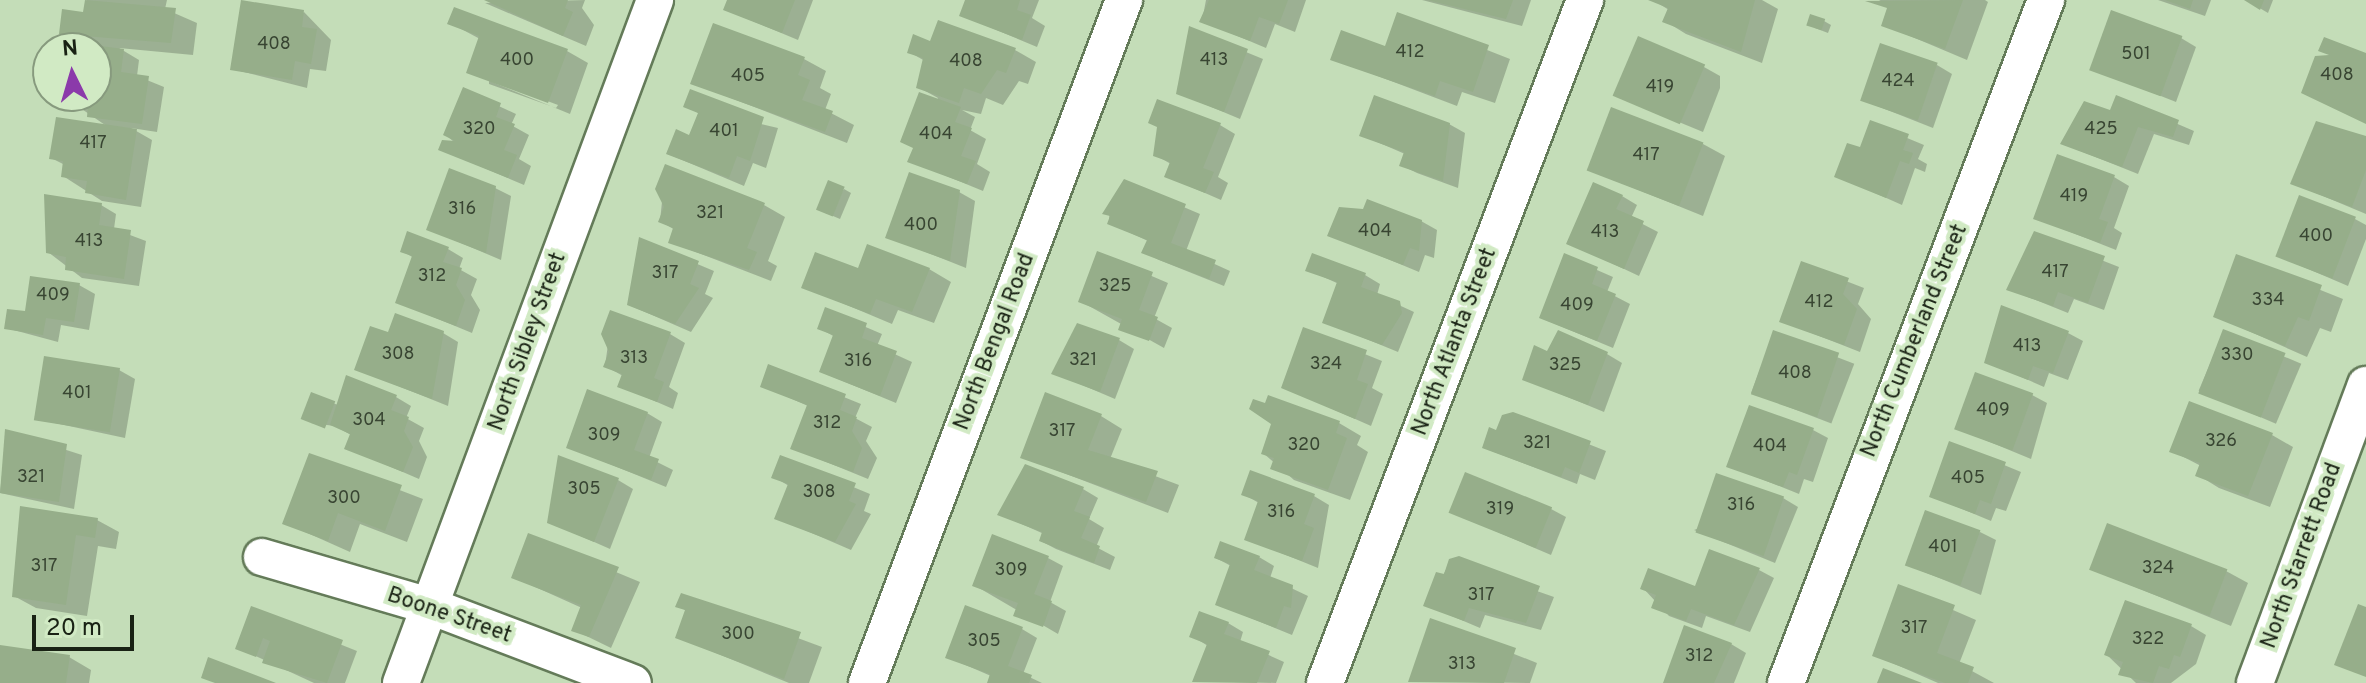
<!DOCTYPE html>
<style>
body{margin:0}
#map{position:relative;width:2366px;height:683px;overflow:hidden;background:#c4ddb8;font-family:Overpass,sans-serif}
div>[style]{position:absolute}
.shadow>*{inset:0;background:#0003;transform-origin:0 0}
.building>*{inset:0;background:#96ae8a;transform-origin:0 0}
.roads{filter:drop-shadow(2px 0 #647b59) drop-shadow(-2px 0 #647b59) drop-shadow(0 2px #647b59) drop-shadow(0 -2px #647b59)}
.minor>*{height:36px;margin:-18px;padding:0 18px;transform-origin:18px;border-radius:18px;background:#fff}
span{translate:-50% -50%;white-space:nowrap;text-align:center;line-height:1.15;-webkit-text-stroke:8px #d1eac4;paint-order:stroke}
.number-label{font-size:18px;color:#384532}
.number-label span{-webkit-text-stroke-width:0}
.street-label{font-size:22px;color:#192214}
.north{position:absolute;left:32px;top:32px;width:80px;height:80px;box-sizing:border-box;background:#d1eac4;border:2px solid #879a7e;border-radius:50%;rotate:355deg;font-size:22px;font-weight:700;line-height:32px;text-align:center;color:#192214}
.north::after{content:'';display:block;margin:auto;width:28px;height:36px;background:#8b3aaa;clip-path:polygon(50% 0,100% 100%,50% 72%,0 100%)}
.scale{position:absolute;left:32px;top:615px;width:102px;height:36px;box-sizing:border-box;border:4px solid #192214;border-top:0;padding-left:10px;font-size:24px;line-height:28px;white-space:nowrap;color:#192214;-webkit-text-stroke:6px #d1eac4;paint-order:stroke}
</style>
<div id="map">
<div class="shadow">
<div style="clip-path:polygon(87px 0,167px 0,165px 9px,197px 23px,193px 55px,119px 48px,139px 60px,137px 76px,164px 87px,157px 132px,131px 128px,152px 140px,141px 207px,102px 201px,63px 176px,65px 165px,51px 158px,108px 127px,70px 101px,96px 96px,96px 48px,69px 48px,83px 46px,61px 33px,85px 14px)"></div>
<div style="clip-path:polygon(585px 0,582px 8px,594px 25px,586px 46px,485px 3px)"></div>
<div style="clip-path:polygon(732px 0,813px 0,798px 40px,726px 10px)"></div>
<div style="clip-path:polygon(967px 0,1039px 0,1032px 18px,1045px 26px,1037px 47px,961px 15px)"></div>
<div style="clip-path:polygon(1206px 0,1306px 0,1295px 32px,1275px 24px,1266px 48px,1202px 21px)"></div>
<div style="clip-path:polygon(1422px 0,1531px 0,1522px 26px)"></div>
<div style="clip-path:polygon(1653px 0,1762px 0,1778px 9px,1762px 63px,1686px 34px,1665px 21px,1669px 10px)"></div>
<div style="clip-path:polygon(1879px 0,1985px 0,1988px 2px,1967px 60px,1884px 25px,1890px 7px)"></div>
<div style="clip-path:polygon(2158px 0,2211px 0,2205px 16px)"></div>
<div style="clip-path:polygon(2246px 0,2273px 0,2268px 13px)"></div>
<div style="clip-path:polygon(304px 12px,331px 40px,326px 71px,310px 69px,307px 88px,232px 69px)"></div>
<div style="clip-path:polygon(1398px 15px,1510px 59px,1495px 103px,1462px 92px,1457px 106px,1333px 59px,1386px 48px)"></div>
<div style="clip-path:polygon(1824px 21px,1831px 25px,1828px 33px,1815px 28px)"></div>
<div style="clip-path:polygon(evenodd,450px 23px,567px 51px,588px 63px,570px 114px,468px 72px,480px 39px,450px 23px,489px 79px,558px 105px,556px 108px,489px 84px,489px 79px)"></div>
<div style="clip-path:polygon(1190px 29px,1263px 59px,1240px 119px,1178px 93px)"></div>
<div style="clip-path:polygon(2181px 38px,2196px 47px,2176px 102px,2095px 70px)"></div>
<div style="clip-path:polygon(931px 43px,1015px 50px,1036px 62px,1028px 84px,1019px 81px,1003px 105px,986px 98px,981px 114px,962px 110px,975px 117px,970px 130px,986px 139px,977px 164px,990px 172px,983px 191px,910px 161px,938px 98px,918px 87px,925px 61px,909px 52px)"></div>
<div style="clip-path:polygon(804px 59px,826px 71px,820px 88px,831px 94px,825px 110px,854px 125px,847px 143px,692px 83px)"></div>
<div style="clip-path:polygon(1937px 65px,1952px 74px,1933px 128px,1862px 100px)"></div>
<div style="clip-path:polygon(1704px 67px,1720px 76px,1720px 88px,1703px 132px,1616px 96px)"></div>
<div style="clip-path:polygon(464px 90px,516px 114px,511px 125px,529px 135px,519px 159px,531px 166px,524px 185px,440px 149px,462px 149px,446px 135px)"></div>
<div style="clip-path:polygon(2117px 98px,2194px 131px,2189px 145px,2154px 134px,2138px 174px,2063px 144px,2111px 113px)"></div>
<div style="clip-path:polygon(686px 106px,778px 128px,766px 168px,753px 163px,744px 186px,668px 154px,690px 138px,700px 114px)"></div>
<div style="clip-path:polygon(1871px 123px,1924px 145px,1918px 159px,1927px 164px,1925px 172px,1915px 168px,1902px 205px,1837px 176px,1861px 150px)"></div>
<div style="clip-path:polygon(1449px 124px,1465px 133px,1458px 188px,1417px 173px,1401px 165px,1405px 154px,1361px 135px)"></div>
<div style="clip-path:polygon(1220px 125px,1235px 134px,1218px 177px,1228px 183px,1221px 200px,1166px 176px,1171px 164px,1155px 155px)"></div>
<div style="clip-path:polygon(2366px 139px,2366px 214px,2292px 183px)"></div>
<div style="clip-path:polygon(1703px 144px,1725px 156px,1703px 216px,1589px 170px)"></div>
<div style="clip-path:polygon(2114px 177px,2129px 186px,2114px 228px,2122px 233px,2116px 250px,2035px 218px)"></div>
<div style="clip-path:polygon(1125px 182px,1200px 214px,1186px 251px,1230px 271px,1224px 286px,1159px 260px,1144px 252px,1148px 241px,1109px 223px,1110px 201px,1117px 204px)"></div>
<div style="clip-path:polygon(495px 188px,511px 196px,501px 260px,428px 229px)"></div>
<div style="clip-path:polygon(844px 189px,851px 193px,840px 219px,826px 213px)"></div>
<div style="clip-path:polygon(663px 192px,764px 205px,785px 217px,768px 261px,777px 266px,771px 281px,670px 242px,675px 230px,660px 221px)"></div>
<div style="clip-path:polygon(959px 192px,975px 201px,966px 268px,888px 237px)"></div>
<div style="clip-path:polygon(1622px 196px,1637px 205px,1631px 218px,1658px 232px,1639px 276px,1569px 243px)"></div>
<div style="clip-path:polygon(101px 205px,116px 214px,114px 229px,146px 241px,139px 286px,82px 278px,48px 252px)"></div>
<div style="clip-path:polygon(2355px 219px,2366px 225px,2366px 239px,2348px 286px,2278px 256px)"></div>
<div style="clip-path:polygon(1421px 221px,1437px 230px,1434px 258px,1425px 255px,1419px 272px,1330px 235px)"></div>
<div style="clip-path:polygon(2035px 234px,2119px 267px,2104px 310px,2074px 299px,2068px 313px,2008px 289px)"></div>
<div style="clip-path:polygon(640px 240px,714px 271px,705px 294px,713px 298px,691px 332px,629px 305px)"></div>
<div style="clip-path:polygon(448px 249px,463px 258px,459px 269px,477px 279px,471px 295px,480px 310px,472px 333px,397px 302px,414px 258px,402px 251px)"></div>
<div style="clip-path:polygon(1098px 253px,1168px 283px,1154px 318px,1172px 328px,1164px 348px,1080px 301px)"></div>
<div style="clip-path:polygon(1565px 256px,1613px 277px,1607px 292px,1630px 304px,1613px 348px,1541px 318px)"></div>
<div style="clip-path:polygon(2238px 257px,2343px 299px,2331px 332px,2320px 328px,2307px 357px,2215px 316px)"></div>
<div style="clip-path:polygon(1802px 264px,1864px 288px,1858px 304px,1871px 319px,1860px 352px,1781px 321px)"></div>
<div style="clip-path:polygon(929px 269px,951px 282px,934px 323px,898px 310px,892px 324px,804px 287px)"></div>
<div style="clip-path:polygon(1308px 270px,1365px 275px,1380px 284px,1377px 295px,1414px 312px,1398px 352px,1325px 322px,1339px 284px)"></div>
<div style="clip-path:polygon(79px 285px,95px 294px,89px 330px,61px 325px,58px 342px,6px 328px)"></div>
<div style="clip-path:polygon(826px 310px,882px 334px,877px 346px,912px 362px,896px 403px,821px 372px,835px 337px,819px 328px)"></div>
<div style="clip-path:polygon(1305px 330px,1382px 361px,1372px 388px,1383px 394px,1371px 426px,1283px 387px)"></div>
<div style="left:2224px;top:331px;width:84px;height:65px;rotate:23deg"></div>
<div style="clip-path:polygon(443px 333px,458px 342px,448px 406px,356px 369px,389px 335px)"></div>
<div style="left:1774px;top:333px;width:86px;height:64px;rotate:21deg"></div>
<div style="clip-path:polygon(2068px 333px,2083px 341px,2068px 380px,2049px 373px,2044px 387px,1987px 362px)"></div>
<div style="clip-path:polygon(670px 334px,685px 343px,669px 387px,678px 393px,673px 409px,620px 386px,623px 376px,605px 366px,609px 337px)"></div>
<div style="clip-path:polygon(1119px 340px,1134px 349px,1115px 399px,1054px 373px)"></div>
<div style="clip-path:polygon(1548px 353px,1607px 354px,1622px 363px,1604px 412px,1524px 379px)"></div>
<div style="clip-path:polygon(770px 367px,861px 404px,855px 418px,872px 427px,866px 441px,877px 458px,868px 479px,792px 448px,808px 406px,763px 386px)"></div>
<div style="clip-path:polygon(119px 370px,135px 379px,125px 438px,36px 419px)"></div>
<div style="clip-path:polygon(312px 395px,338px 405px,396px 397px,411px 406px,406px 418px,424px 428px,419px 441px,427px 457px,419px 479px,347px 448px,351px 435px,335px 426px,311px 423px)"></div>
<div style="clip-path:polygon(2032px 395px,2047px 403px,2031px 459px,1956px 428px)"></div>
<div style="clip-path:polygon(647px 413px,662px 422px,649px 458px,673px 470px,666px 487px,568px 447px)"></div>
<div style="clip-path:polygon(1513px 414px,1606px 451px,1595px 480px,1580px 474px,1577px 484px,1484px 448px)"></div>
<div style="clip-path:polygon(1101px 416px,1122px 429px,1110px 459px,1179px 485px,1168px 513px,1022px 457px)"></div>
<div style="clip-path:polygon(1339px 423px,1361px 436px,1357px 445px,1368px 452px,1350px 500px,1294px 480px,1263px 453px,1274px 424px)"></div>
<div style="clip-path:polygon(1813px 430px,1828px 438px,1813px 482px,1804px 479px,1799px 494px,1729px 466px)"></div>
<div style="clip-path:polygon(7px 431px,82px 455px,74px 509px,0 493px)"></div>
<div style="clip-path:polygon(2272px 435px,2293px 447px,2270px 507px,2219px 488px,2198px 475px,2201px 466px,2172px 451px)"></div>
<div style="clip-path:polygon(1951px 443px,2021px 472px,2006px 511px,1996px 508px,1991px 521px,1931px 496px)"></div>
<div style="clip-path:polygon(311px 456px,423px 499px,407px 542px,360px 524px,350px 552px,285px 523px)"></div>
<div style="clip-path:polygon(781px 457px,870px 494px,864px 511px,871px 514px,851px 550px,777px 518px,789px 486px,774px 477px)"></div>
<div style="clip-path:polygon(618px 480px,633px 489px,610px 549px,549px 522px)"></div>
<div style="clip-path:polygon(1083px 489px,1098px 498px,1089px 519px,1104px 528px,1096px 547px,1115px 557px,1110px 570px,1056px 549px,1041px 541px,1044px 534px,999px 514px)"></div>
<div style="clip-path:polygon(1243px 494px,1314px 496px,1329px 505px,1318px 568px,1247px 539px,1259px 503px)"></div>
<div style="clip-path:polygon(1783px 498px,1798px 507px,1775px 563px,1694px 530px)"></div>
<div style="clip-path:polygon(22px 508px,97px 520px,119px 532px,116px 549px,98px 546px,87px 616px,36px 608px,14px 596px)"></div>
<div style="clip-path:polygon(1551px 509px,1566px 517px,1551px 555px,1451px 512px)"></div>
<div style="clip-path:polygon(1980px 532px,1996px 540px,1981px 595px,1907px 565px)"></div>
<div style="clip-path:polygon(529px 536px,640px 582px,611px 648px,574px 630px,582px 608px,513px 577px)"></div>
<div style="clip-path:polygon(1259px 557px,1274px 566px,1270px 578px,1308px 596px,1292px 635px,1217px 604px,1231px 566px,1216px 558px)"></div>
<div style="clip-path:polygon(1048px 558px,1063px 566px,1050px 602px,1066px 611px,1058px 634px,974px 585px)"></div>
<div style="clip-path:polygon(1451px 561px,1554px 597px,1541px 630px,1485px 615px,1480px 628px,1426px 605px)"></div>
<div style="clip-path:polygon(2091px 569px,2226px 571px,2248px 583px,2231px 626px)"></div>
<div style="clip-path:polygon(1759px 570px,1774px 578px,1750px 632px,1706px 616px,1702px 628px,1669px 616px,1643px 588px,1696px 588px)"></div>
<div style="clip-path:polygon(1900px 587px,1976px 620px,1959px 664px,1994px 683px,1938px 683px,1874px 655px)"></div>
<div style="clip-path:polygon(682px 595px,822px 647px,809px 683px,789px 683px,677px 637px,687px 611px,678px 606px)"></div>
<div style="clip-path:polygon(252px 609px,357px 651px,345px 683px,314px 683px,238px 648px)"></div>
<div style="clip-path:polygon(1431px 621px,1537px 663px,1530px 683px,1410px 681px)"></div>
<div style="clip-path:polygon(1228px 623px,1243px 632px,1240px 642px,1284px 662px,1276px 683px,1195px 681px,1208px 646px,1192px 636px)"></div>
<div style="clip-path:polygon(2191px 626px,2206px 635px,2196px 664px,2171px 683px,2136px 683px,2106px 654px)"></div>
<div style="clip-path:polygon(1022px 629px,1037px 638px,1023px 674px,1042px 683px,989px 683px,991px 676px,947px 657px)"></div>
<div style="clip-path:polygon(1731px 644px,1746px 653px,1734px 683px,1665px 683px)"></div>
<div style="clip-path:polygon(0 647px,69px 657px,91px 670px,89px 683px,0 683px)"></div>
</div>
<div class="building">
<div style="clip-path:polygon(85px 0,176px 8px,171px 43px,59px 34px,62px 9px,83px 12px)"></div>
<div style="clip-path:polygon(241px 0,304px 10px,302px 27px,317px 29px,311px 64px,295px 61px,292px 80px,230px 70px)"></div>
<div style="clip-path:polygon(484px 0,568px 0,565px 8px,573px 12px,563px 36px)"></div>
<div style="clip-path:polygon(727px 0,795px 0,782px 33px,723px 10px)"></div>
<div style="clip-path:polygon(965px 0,1020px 0,1017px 10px,1031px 15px,1022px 40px,959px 16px)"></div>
<div style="clip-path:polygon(1209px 0,1288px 0,1279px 24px,1259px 17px,1250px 41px,1199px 22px)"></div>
<div style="clip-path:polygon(1427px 0,1513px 0,1506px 19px)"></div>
<div style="clip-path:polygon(1648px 0,1755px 0,1741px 52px,1662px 22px,1668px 8px)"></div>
<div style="clip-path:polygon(1963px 0,1945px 49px,1881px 26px,1887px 8px,1865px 1px)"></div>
<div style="clip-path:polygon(2165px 0,2193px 0,2190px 9px)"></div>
<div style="clip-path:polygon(2244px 0,2264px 0,2260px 10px)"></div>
<div style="clip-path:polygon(454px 7px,568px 49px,548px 103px,466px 73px,479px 36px,447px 24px)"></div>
<div style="left:2111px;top:10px;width:76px;height:64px;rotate:20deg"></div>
<div style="clip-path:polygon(1397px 12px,1489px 45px,1473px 92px,1440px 81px,1435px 96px,1330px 60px,1341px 30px,1385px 46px)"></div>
<div style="left:1810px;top:14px;width:16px;height:12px;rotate:18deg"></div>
<div style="clip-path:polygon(938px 20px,1016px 48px,1006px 73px,997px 70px,981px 94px,964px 88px,959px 103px,916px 88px,923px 58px,907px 53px,913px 34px,930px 41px)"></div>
<div style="clip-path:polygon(713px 23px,805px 57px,798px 75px,810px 80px,802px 100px,833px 111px,825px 132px,690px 84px)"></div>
<div style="clip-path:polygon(1189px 26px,1248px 49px,1224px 112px,1176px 94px)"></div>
<div style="left:1638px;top:36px;width:73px;height:65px;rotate:23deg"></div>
<div style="clip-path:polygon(2324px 37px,2366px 53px,2366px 124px,2301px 93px,2315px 56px,2329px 55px,2318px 51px)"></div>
<div style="clip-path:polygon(68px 42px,124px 49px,121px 72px,149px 76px,142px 124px,87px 117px,88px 104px,68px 102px,96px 96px,96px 48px,67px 48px)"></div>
<div style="left:1880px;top:43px;width:61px;height:61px;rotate:19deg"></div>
<div style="clip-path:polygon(463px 87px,501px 103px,496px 117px,515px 124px,504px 150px,517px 155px,508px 178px,438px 150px,442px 140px,455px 141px,443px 135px)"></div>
<div style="clip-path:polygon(690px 89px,764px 117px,750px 161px,737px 156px,729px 178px,666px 154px,676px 129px,689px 135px,698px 113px,683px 107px)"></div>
<div style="clip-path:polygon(919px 92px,961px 107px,955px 122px,972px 128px,961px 156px,976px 161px,967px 184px,907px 162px,913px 148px,900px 142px)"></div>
<div style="clip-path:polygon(1374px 95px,1450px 123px,1443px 181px,1399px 166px,1404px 152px,1359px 136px)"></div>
<div style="clip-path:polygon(2116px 95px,2179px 120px,2173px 137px,2138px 127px,2122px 167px,2060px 144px,2084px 101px,2110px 110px)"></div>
<div style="clip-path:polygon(1157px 99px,1221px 123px,1203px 168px,1214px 172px,1205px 193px,1164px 177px,1170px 162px,1153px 156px,1157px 127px,1148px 123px)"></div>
<div style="left:1611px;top:107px;width:99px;height:68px;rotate:21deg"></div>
<div style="clip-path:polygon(56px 117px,137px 129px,126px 200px,85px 193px,87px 181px,61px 177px,63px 161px,49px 159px)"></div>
<div style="clip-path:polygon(1870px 120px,1909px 134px,1903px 150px,1913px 153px,1909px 164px,1900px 161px,1886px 198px,1834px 177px,1847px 143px,1860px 147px)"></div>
<div style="clip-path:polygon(2316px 121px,2366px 136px,2366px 170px,2352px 207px,2290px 184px)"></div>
<div style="clip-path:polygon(2057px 154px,2115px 175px,2099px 219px,2108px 222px,2100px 243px,2033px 219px)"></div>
<div style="clip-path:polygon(665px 164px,765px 203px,747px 248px,757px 252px,749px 270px,668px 243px,673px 228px,658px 222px,664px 207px,655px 189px)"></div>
<div style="clip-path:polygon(449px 168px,496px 186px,486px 253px,426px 230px)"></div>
<div style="clip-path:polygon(909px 172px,960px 190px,950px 261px,885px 238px)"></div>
<div style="clip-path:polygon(1124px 179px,1186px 204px,1171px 243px,1216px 260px,1209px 279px,1141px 253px,1147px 240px,1107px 224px,1110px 216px,1102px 214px)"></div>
<div style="left:828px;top:180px;width:18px;height:32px;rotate:22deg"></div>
<div style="clip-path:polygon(1593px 182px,1623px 195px,1616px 209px,1644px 221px,1624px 269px,1566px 244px)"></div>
<div style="clip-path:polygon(44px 194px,102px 203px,99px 225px,131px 230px,124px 279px,65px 270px,66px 257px,46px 253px)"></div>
<div style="left:2299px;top:195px;width:61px;height:66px;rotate:21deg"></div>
<div style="clip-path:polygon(1367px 199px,1422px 220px,1419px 251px,1410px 248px,1403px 265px,1327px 236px,1339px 207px,1363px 209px)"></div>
<div style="clip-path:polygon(407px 231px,449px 247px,443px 262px,462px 268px,456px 285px,465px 300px,456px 326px,395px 303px,412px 256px,400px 252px)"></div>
<div style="clip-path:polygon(2034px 231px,2105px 256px,2088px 303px,2058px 292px,2053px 306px,2006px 290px)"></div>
<div style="clip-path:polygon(639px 237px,699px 261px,690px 284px,699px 288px,675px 324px,627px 305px)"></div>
<div style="clip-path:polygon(867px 244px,930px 268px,912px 312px,876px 299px,870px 314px,801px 288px,815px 252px,858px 268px)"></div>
<div style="clip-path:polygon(1097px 251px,1153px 272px,1139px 310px,1158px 317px,1149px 341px,1118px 330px,1122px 319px,1078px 302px)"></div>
<div style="clip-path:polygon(1312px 253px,1366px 273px,1361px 287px,1400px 301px,1402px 313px,1382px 345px,1322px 323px,1337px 282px,1305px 271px)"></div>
<div style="clip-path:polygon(1564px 253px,1598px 267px,1592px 284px,1616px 294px,1597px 341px,1539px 318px)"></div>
<div style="clip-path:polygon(2236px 254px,2322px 285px,2309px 321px,2298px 317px,2285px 346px,2213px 317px)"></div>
<div style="clip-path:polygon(1801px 261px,1849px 278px,1843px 294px,1857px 309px,1844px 345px,1779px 322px)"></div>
<div style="clip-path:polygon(30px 276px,80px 283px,74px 322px,46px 318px,43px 335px,4px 329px,7px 309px,25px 311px)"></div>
<div style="clip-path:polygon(2001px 305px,2069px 331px,2053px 373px,2033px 366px,2028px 380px,1984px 363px)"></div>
<div style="clip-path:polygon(825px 307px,867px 323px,862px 338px,897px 351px,880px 396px,819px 372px,833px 335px,817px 329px)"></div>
<div style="clip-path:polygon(610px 310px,671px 332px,654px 378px,664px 382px,657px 402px,617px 387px,622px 374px,603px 367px,609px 352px,601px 334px)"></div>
<div style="clip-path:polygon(395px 313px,444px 331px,432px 399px,354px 370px,370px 326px,388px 332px)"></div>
<div style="clip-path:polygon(1077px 323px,1120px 338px,1100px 392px,1051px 374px)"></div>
<div style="clip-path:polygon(1303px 327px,1367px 350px,1357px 380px,1368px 384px,1355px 419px,1281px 388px)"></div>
<div style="left:2223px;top:329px;width:67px;height:69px;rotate:21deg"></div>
<div style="clip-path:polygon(1558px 330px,1608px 352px,1588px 405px,1522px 380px,1534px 345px,1547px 351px)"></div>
<div style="left:1773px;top:330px;width:70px;height:68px;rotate:19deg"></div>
<div style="left:44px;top:356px;width:77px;height:65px;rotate:9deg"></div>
<div style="clip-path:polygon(768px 364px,846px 394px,840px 410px,857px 417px,852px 431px,862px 448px,853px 472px,790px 449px,807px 405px,760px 387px)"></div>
<div style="left:1975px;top:372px;width:62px;height:61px;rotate:20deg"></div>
<div style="clip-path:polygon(346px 375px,397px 395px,391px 410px,409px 417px,404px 431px,413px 447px,403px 472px,344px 449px,350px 434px,330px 425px)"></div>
<div style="clip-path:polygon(587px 389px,648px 412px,634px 450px,659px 459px,651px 480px,566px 448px)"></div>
<div style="left:311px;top:392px;width:26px;height:29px;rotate:21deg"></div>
<div style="clip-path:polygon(1045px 392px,1102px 414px,1088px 450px,1158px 471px,1146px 502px,1020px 458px)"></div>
<div style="clip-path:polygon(1268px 395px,1340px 421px,1336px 433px,1347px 438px,1328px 490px,1270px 469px,1274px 458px,1261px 454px,1271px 424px,1249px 409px,1253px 399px,1265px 403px)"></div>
<div style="clip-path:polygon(2189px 401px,2273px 433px,2248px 496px,2195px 476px,2200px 463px,2169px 452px)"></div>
<div style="clip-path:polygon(1749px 405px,1814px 428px,1797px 475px,1789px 472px,1783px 487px,1726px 467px)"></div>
<div style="clip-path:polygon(1513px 412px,1591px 441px,1579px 473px,1565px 467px,1561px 477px,1482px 448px,1489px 427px,1496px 430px,1502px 415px)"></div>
<div style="clip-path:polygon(5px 429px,67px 444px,59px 502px,0 493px)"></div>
<div style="clip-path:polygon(1949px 441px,2006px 462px,1991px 504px,1980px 500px,1975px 514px,1929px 497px)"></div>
<div style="clip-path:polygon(309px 453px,402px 485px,385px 531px,338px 513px,328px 541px,282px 524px)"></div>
<div style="clip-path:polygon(558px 455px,619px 478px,594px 542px,547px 523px)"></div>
<div style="clip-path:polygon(780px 455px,856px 483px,849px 501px,856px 504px,835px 542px,774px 519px,788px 484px,771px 478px)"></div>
<div style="clip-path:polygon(1025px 464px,1084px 487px,1074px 511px,1090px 517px,1081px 538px,1100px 546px,1094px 563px,1039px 541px,1042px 532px,997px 515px)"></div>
<div style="clip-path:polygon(1250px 470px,1315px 494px,1304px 524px,1314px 528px,1302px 561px,1244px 540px,1258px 501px,1241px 495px)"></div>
<div style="left:1465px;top:472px;width:94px;height:44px;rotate:22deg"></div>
<div style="left:1716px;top:473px;width:72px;height:63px;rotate:19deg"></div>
<div style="clip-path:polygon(20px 506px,98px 518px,95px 538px,76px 535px,66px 605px,12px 597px)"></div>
<div style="left:1925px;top:510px;width:59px;height:59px;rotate:20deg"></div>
<div style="left:2107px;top:523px;width:129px;height:50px;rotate:21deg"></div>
<div style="clip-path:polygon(528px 533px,619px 567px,589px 637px,571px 631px,581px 605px,511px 578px)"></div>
<div style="clip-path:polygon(992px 534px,1049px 556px,1034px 594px,1052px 601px,1043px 627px,1013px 616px,1018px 603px,972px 586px)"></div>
<div style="clip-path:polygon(1220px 541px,1260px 556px,1254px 570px,1293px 585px,1291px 608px,1284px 606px,1276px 628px,1215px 605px,1230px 564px,1214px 558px)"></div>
<div style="clip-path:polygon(1709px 549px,1760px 568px,1734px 625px,1691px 609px,1686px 621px,1651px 608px,1656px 595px,1640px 589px,1648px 568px,1695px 586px)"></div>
<div style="clip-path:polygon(1459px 556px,1540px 586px,1526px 623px,1469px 608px,1464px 621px,1423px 606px,1436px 572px,1444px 574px,1449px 559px)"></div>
<div style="clip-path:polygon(1898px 584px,1955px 605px,1937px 653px,1974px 667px,1968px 683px,1945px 683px,1872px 656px)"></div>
<div style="clip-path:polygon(681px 593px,801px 632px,784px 679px,675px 638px,685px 610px,675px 607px)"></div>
<div style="clip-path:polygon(2125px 600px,2192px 624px,2180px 657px,2174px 655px,2169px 669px,2159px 666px,2153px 683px,2118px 675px,2123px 662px,2104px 655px)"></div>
<div style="clip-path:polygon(2358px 604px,2366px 607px,2366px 677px,2334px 665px)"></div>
<div style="clip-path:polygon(965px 605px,1023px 627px,1008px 666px,1032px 675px,1029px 683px,987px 683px,990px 674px,945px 658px)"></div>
<div style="clip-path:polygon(251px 606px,343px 640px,327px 683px,262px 663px,270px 641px,263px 638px,256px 657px,235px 649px)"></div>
<div style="clip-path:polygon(1199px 611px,1229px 622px,1224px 634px,1270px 651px,1257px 683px,1192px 682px,1207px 644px,1189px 637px)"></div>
<div style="clip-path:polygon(1430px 618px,1516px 648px,1504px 683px,1408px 682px)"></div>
<div style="clip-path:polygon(1684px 625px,1732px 643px,1714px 683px,1663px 683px)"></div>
<div style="clip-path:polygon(0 645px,70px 655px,66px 683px,0 683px)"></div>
<div style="clip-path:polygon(208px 657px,276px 683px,215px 683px,201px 678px)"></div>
<div style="clip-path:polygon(1883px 668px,1922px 683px,1877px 683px)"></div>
</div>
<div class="roads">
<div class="minor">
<div style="left:262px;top:557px;width:175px;rotate:16.3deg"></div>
<div style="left:430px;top:606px;width:217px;rotate:20.8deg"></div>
<div style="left:401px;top:683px;width:729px;rotate:-69.6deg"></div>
<div style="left:867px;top:683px;width:730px;rotate:-69.38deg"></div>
<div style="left:1325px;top:683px;width:731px;rotate:-69.16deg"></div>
<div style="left:1786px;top:683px;width:731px;rotate:-69.16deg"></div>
<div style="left:2255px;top:683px;width:318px;rotate:-69.6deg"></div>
</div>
</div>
<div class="number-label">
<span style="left:274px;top:45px">408</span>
<span style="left:1410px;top:53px">412</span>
<span style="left:2136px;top:55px">501</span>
<span style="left:517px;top:61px">400</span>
<span style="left:1214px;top:61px">413</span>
<span style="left:966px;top:62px">408</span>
<span style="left:2337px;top:76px">408</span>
<span style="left:748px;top:77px">405</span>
<span style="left:1898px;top:82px">424</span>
<span style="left:1660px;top:88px">419</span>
<span style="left:479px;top:130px">320</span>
<span style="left:2101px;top:130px">425</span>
<span style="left:724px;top:132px">401</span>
<span style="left:936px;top:135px">404</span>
<span style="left:93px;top:144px">417</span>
<span style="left:1646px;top:156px">417</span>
<span style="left:2074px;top:197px">419</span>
<span style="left:462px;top:210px">316</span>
<span style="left:710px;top:214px">321</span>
<span style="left:921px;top:226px">400</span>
<span style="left:1375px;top:232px">404</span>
<span style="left:1605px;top:233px">413</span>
<span style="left:2316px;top:237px">400</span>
<span style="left:89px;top:242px">413</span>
<span style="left:2055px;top:273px">417</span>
<span style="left:665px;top:274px">317</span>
<span style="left:432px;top:277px">312</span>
<span style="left:1115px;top:287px">325</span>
<span style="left:53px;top:296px">409</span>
<span style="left:2268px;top:301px">334</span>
<span style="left:1819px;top:303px">412</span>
<span style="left:1577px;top:306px">409</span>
<span style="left:2027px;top:347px">413</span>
<span style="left:398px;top:355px">308</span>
<span style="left:2237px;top:356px">330</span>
<span style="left:634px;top:359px">313</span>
<span style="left:1083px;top:361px">321</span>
<span style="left:858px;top:362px">316</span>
<span style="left:1326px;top:365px">324</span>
<span style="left:1565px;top:366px">325</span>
<span style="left:1795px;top:374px">408</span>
<span style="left:77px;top:394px">401</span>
<span style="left:1993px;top:411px">409</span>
<span style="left:369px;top:421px">304</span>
<span style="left:827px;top:424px">312</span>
<span style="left:1062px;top:432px">317</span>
<span style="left:604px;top:436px">309</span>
<span style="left:2221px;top:442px">326</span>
<span style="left:1537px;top:444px">321</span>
<span style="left:1304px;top:446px">320</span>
<span style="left:1770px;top:447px">404</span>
<span style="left:31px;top:478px">321</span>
<span style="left:1968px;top:479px">405</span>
<span style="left:584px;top:490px">305</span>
<span style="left:819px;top:493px">308</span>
<span style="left:344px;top:499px">300</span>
<span style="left:1741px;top:506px">316</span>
<span style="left:1500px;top:510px">319</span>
<span style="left:1281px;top:513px">316</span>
<span style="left:1943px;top:548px">401</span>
<span style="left:44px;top:567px">317</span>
<span style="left:2158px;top:569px">324</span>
<span style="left:1011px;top:571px">309</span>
<span style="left:1481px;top:596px">317</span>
<span style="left:1914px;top:629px">317</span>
<span style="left:738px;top:635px">300</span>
<span style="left:2148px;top:640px">322</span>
<span style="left:984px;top:642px">305</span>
<span style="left:1699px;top:657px">312</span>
<span style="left:1462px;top:665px">313</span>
</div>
<div class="street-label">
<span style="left:1915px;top:341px;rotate:-68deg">North Cumberland Street</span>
<span style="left:528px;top:342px;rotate:-70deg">North Sibley Street</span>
<span style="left:995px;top:342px;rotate:-69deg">North Bengal Road</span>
<span style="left:1455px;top:342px;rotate:-69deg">North Atlanta Street</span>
<span style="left:2302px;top:556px;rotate:-70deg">North Starrett Road</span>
<span style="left:449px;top:616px;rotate:19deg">Boone Street</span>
</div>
<div class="north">N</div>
<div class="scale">20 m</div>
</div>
